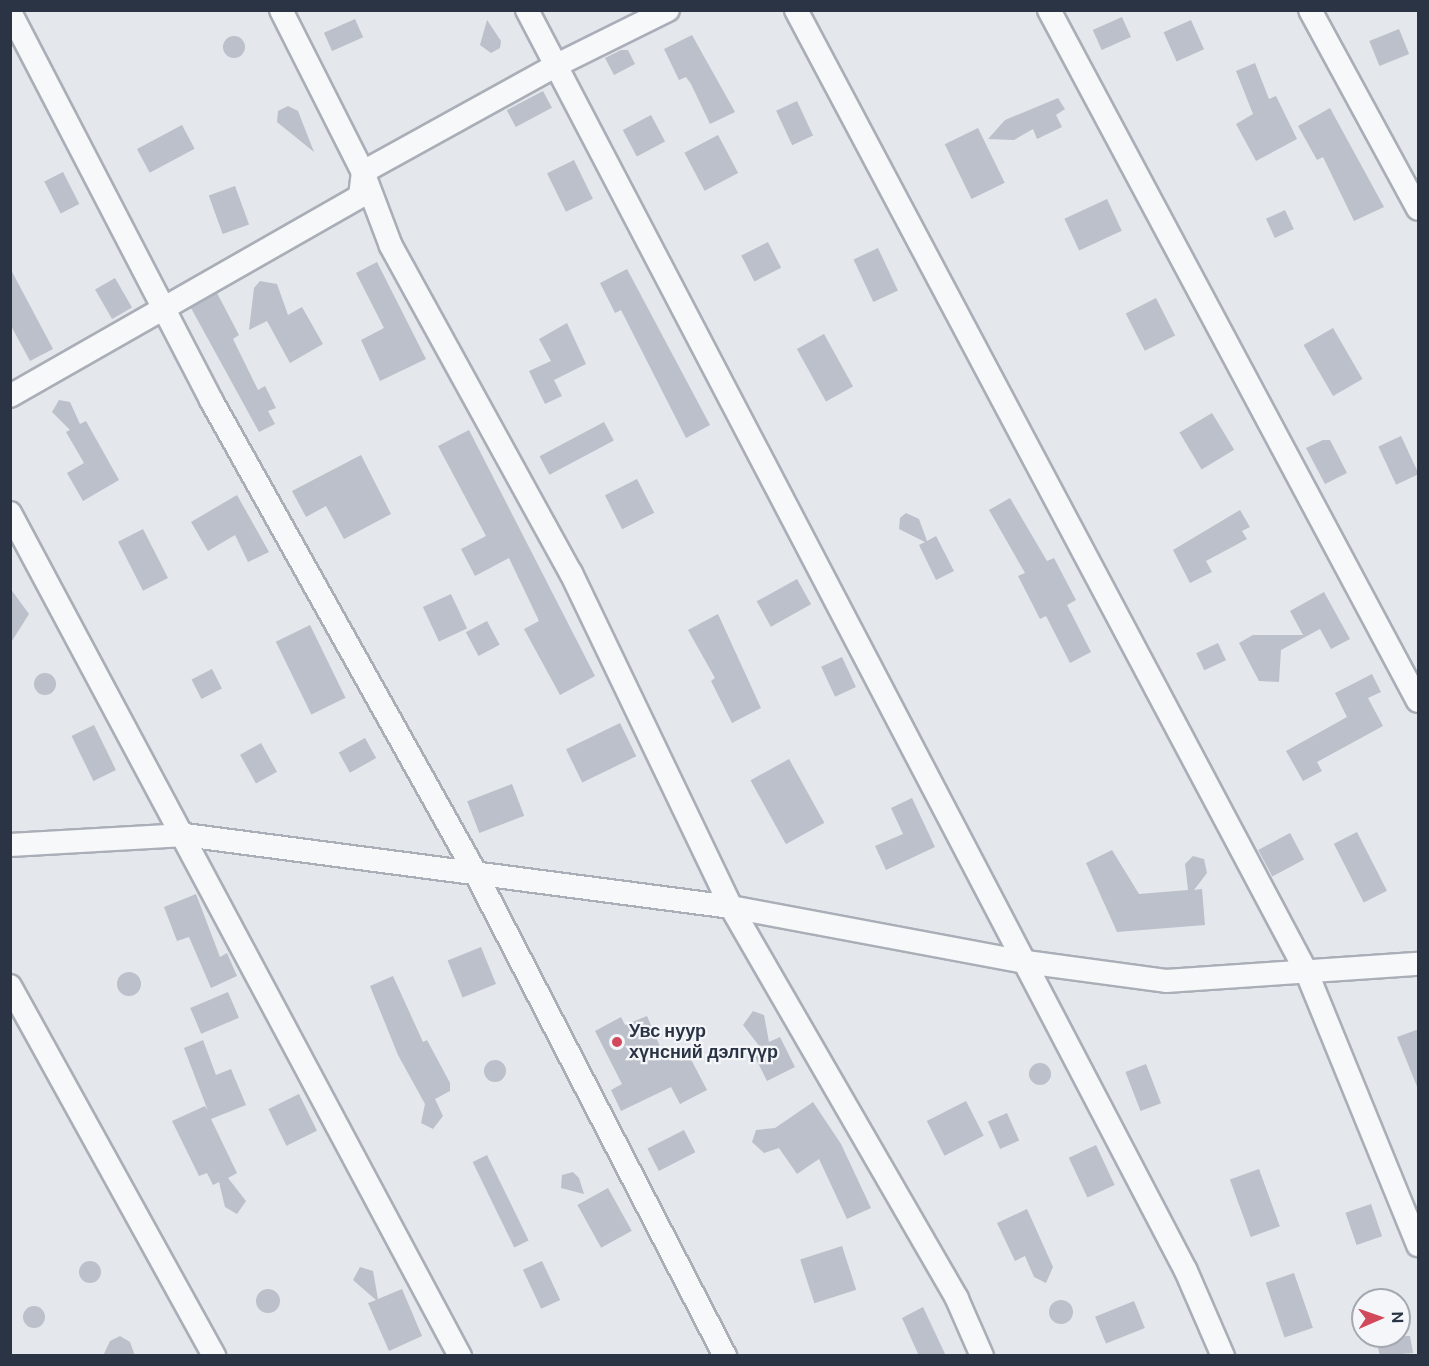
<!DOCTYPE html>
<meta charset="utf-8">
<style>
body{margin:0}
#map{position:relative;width:1429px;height:1366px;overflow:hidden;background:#e4e7ec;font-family:"DM Sans",sans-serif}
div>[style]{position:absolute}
.building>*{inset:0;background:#bbc0ca;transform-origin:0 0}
.round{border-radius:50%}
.roads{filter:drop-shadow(2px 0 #a9aeb7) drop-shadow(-2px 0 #a9aeb7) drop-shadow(0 2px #a9aeb7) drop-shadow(0 -2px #a9aeb7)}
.minor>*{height:22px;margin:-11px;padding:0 11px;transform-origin:11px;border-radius:11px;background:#f7f8fa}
.dots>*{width:16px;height:16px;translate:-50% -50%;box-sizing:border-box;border:3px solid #f4f6f9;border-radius:50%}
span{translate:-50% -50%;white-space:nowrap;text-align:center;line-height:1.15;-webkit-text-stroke:4.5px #f4f6f9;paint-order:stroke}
.poi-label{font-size:18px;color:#2b3445;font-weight:700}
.left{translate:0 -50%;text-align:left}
.frame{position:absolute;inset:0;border:12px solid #2b3445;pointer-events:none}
.north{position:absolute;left:1351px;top:1288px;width:60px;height:60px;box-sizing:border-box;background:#f4f6f9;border:2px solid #a4a8b1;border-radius:50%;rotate:88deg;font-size:16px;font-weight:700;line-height:24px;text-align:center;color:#2b3445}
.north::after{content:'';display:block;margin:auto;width:21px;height:27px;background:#d1495b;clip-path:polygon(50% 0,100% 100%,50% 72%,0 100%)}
</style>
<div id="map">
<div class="building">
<div style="left:1122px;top:17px;width:22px;height:32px;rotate:66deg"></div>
<div style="left:355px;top:19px;width:20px;height:34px;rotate:66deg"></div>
<div style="clip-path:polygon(487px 20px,501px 41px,500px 48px,491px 53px,480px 45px)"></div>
<div style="left:1191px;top:20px;width:32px;height:30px;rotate:66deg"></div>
<div style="left:1399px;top:29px;width:27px;height:32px;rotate:68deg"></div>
<div style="clip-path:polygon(692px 35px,735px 112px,710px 124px,691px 84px,686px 77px,679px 80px,664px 49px)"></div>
<div class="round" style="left:223px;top:36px;width:22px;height:22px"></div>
<div style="clip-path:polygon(621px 50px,628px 50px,635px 64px,614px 75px,605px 58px)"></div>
<div style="clip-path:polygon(1255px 63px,1269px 99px,1276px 96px,1297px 139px,1256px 161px,1236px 124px,1253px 114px,1236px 71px)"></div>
<div style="left:543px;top:91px;width:19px;height:41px;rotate:62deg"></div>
<div style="clip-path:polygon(1058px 98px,1065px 109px,1056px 115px,1062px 127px,1037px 139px,1033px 129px,1014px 140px,988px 139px,1005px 120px)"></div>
<div style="left:797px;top:101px;width:38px;height:23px;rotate:65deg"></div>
<div style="clip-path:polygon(288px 106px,298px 111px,314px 152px,277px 122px,278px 111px)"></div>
<div style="clip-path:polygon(1330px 108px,1384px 207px,1354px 221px,1323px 157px,1317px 160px,1298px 126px)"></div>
<div style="left:651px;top:115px;width:30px;height:32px;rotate:62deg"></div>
<div style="left:182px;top:125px;width:27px;height:51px;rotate:62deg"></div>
<div style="left:978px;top:128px;width:61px;height:37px;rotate:64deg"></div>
<div style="left:718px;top:135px;width:43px;height:38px;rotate:62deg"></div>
<div style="left:574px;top:160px;width:43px;height:30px;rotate:64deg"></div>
<div style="left:63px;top:172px;width:36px;height:21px;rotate:63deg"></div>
<div style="left:235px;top:186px;width:41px;height:28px;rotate:70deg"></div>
<div style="left:1107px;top:199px;width:35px;height:47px;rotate:65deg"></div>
<div style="left:1285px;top:210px;width:21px;height:21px;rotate:65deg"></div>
<div style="left:768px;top:242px;width:29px;height:30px;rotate:63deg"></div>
<div style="left:878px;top:248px;width:47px;height:27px;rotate:65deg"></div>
<div style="clip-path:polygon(377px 262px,426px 359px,380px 381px,361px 340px,384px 328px,356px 273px)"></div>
<div style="clip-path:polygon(10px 268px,53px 349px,30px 361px,10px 324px)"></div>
<div style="clip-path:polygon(627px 269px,710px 425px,686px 438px,621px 310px,615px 313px,600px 283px)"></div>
<div style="left:115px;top:278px;width:34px;height:23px;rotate:60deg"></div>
<div style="clip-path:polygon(260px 281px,277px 284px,288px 315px,302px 307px,323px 344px,290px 363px,267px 321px,249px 330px,254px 288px)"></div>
<div style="clip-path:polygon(217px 293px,239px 335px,233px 339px,258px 390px,265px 386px,276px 408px,268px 411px,275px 424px,259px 432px,191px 308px)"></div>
<div style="left:1156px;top:298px;width:42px;height:34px;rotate:63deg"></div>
<div style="clip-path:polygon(567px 323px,586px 364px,554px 380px,562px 396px,545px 404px,529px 371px,551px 361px,539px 339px)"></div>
<div style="left:1333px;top:328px;width:59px;height:34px;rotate:60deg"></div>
<div style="left:824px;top:334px;width:60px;height:31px;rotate:61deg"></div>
<div style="clip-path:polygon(59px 400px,70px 402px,80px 424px,86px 421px,119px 480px,83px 501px,67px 473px,84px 463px,66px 432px,70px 430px,52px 412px)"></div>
<div style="left:1212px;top:413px;width:43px;height:38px;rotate:59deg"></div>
<div style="left:604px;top:422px;width:21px;height:73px;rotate:62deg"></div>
<div style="clip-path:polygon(469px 430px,595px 676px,560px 695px,524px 629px,539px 621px,509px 558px,475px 576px,461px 549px,486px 536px,438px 446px)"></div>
<div style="left:1401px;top:436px;width:42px;height:25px;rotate:65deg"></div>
<div style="clip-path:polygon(1323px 440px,1330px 440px,1347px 473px,1325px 484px,1306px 448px)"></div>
<div style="clip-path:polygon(361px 455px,391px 514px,344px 539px,326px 506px,306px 517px,292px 491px)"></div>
<div style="left:637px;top:479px;width:38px;height:36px;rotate:63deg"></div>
<div style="clip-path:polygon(237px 495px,269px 552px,248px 562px,235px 535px,208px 551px,191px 522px)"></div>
<div style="clip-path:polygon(1010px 498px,1047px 561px,1054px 558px,1076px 600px,1067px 605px,1091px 652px,1070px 663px,1046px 616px,1040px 619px,1018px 576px,1025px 573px,989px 510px)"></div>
<div style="clip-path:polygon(1240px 510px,1250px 527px,1242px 531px,1247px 539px,1206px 561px,1212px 572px,1190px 583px,1173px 550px)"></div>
<div style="clip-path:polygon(906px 513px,919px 519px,927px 541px,936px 536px,954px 571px,936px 580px,919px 545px,925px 542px,899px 529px,900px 518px)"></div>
<div style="left:143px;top:529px;width:55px;height:28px;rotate:63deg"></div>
<div style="left:797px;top:579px;width:29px;height:46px;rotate:61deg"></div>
<div style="clip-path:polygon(10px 588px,29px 614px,10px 644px)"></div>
<div style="clip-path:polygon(1324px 592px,1350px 639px,1331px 649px,1320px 629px,1281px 650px,1279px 682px,1259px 681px,1239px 643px,1253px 635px,1303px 635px,1290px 611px)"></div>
<div style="left:451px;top:594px;width:38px;height:31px;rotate:65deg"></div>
<div style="clip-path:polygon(718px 614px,761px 708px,732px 723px,711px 681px,715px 678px,688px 630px)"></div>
<div style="left:487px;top:621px;width:27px;height:24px;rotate:62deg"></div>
<div style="left:310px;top:625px;width:81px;height:38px;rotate:64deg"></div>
<div style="left:1218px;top:643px;width:19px;height:24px;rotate:65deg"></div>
<div style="left:842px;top:657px;width:33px;height:23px;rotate:65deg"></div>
<div style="left:212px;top:669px;width:22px;height:23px;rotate:63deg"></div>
<div class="round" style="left:34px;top:673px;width:22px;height:22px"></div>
<div style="clip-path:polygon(1372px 674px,1381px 692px,1368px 698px,1383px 726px,1317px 762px,1322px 771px,1303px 781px,1286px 751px,1347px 717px,1335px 693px)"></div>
<div style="left:620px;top:723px;width:37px;height:60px;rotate:64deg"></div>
<div style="left:94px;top:725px;width:50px;height:25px;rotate:64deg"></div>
<div style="left:365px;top:738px;width:23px;height:30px;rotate:61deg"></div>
<div style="left:261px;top:743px;width:33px;height:24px;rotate:61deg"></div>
<div style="left:789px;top:759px;width:73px;height:44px;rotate:61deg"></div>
<div style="left:512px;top:784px;width:34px;height:48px;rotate:69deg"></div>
<div style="clip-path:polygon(912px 798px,935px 847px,886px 870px,875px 846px,903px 834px,891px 808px)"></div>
<div style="left:1357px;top:832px;width:66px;height:26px;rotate:63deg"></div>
<div style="left:1290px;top:833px;width:30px;height:36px;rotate:62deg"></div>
<div style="clip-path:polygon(1112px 850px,1139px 894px,1188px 890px,1185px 864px,1193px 856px,1204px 859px,1207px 873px,1194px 890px,1202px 889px,1205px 925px,1117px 932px,1086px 863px)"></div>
<div style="clip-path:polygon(196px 894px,220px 957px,227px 953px,237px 976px,211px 988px,189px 937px,177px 941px,164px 907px)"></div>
<div style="left:481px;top:947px;width:40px;height:36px;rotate:68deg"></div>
<div class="round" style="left:117px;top:972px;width:24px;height:24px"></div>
<div style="clip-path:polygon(393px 976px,423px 1042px,427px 1040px,450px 1083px,450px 1091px,435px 1099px,443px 1116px,433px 1129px,421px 1123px,425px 1104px,398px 1055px,370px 986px)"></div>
<div style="left:228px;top:992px;width:28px;height:41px;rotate:67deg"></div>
<div style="clip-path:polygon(753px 1011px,764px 1015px,769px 1042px,780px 1037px,795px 1067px,767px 1081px,752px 1051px,760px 1047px,743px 1025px)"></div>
<div style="clip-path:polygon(647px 1016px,664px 1056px,684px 1046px,707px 1090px,680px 1104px,671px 1087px,621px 1111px,611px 1090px,622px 1084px,595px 1031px,621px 1017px,625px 1025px)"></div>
<div style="clip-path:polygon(1419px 1029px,1419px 1089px,1418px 1089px,1397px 1037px)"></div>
<div style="clip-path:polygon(203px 1040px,216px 1075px,231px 1069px,246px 1105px,211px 1119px,237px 1173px,228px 1178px,246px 1201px,237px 1214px,225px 1207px,219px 1182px,213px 1185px,207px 1173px,199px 1176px,172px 1121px,205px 1106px,208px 1111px,184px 1048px)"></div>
<div class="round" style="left:484px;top:1060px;width:22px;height:22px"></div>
<div class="round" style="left:1029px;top:1063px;width:22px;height:22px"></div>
<div style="left:1146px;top:1064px;width:42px;height:22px;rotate:69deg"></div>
<div style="left:299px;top:1094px;width:41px;height:34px;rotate:64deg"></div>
<div style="left:966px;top:1101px;width:39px;height:44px;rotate:63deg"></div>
<div style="clip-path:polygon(813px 1102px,841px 1144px,871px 1208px,847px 1219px,819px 1159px,797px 1174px,779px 1148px,764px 1153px,752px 1142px,756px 1130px,775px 1128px)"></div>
<div style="left:1007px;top:1113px;width:30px;height:21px;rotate:66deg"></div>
<div style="left:684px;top:1130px;width:25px;height:41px;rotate:63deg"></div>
<div style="left:1096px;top:1145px;width:44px;height:30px;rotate:65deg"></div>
<div style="left:487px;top:1155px;width:95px;height:16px;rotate:64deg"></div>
<div style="left:1259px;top:1169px;width:61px;height:31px;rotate:70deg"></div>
<div style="clip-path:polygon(573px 1172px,579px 1178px,584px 1194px,561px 1188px,562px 1175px)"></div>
<div style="left:608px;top:1188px;width:49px;height:35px;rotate:61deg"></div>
<div style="left:1371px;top:1204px;width:34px;height:27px;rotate:71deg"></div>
<div style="clip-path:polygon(1027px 1209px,1053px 1267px,1046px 1283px,1034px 1277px,1025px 1256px,1015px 1261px,997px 1223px)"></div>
<div style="left:842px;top:1246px;width:46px;height:44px;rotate:72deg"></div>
<div class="round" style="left:79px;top:1261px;width:22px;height:22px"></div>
<div style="left:542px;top:1261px;width:43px;height:21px;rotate:65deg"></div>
<div style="clip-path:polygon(360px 1267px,373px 1271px,378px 1299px,402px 1289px,422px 1336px,389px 1351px,368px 1303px,376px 1300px,353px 1280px)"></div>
<div style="left:1294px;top:1273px;width:58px;height:30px;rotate:71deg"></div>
<div class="round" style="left:256px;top:1289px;width:24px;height:24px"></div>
<div class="round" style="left:1049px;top:1300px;width:24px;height:24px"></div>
<div style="left:1134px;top:1301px;width:29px;height:42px;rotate:68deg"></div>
<div class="round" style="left:23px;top:1306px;width:22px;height:22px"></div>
<div style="clip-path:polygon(923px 1307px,946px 1356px,919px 1356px,902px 1318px)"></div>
<div style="clip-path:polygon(120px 1336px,130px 1342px,135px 1356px,103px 1356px,110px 1341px)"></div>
<div style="clip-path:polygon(1375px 1336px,1410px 1336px,1413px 1353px,1380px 1356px)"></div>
</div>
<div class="roads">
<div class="minor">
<div style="left:281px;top:10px;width:182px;rotate:63.2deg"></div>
<div style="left:363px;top:172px;width:79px;rotate:69.3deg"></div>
<div style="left:391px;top:246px;width:373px;rotate:61.2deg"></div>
<div style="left:571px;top:573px;width:370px;rotate:64.4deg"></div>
<div style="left:731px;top:907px;width:452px;rotate:60deg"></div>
<div style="left:957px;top:1299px;width:62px;rotate:66.3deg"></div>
<div style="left:527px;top:10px;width:1423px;rotate:62.41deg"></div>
<div style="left:1186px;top:1271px;width:93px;rotate:66.5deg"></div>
<div style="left:796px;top:10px;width:1090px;rotate:62.05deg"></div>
<div style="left:1307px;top:973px;width:294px;rotate:67.8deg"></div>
<div style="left:1049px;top:10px;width:783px;rotate:61.9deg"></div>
<div style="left:1310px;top:10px;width:226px;rotate:61.5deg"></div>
<div style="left:10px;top:12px;width:437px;rotate:62.6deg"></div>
<div style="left:211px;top:400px;width:541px;rotate:60.78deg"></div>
<div style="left:475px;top:872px;width:545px;rotate:62.68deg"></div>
<div style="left:10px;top:396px;width:403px;rotate:-29.7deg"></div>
<div style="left:360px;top:196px;width:24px;rotate:-83deg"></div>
<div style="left:363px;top:172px;width:219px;rotate:-28.9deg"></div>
<div style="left:555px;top:66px;width:126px;rotate:-26.4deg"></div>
<div style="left:10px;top:513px;width:956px;rotate:61.91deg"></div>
<div style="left:10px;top:845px;width:175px;rotate:-3.3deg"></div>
<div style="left:185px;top:835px;width:551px;rotate:7.51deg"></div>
<div style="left:731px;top:907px;width:300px;rotate:10.6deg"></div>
<div style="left:1026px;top:962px;width:141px;rotate:7.7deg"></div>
<div style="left:1166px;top:981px;width:253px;rotate:-3.9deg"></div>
<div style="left:10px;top:986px;width:423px;rotate:61.1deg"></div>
</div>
</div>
<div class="dots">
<div style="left:617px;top:1042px;background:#d1495b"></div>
</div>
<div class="poi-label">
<span class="left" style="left:629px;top:1042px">Увс нуур<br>хүнсний дэлгүүр</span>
</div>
<div class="frame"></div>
<div class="north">N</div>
</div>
